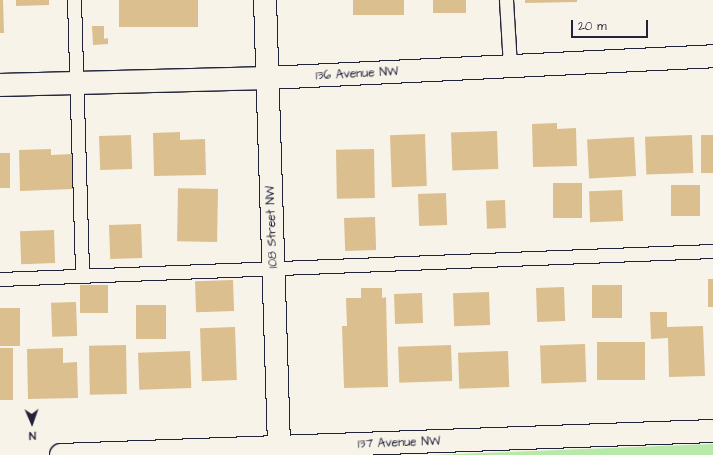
<!DOCTYPE html>
<style>
body{margin:0}
#map{position:relative;width:713px;height:455px;overflow:hidden;background:#f7f3e8;font-family:"Architects Daughter",sans-serif}
div>[style]{position:absolute}
.green>*{inset:0;background:#b7e9a9}
.building>*{inset:0;background:#dbbf8f;transform-origin:0 0}
.roads{filter:drop-shadow(1px 0 #22223b) drop-shadow(-1px 0 #22223b) drop-shadow(0 1px #22223b) drop-shadow(0 -1px #22223b)}
.lane>*{height:13px;margin:-6.5px;padding:0 6.5px;transform-origin:6.5px;border-radius:6.5px;background:#f7f3e8}
.street>*{height:22px;margin:-11px;padding:0 11px;transform-origin:11px;border-radius:11px;background:#f7f3e8}
.secondary>*{height:22px;margin:-11px;padding:0 11px;transform-origin:11px;border-radius:11px;background:#f7f3e8}
span{translate:-50% -50%;white-space:nowrap;text-align:center;line-height:1.15;-webkit-text-stroke:4px #f7f3e8;paint-order:stroke}
.street-label{font-size:12px;color:#22223b}
.north{position:absolute;left:12px;top:403px;width:40px;height:40px;-webkit-text-stroke:3px #f7f3e8;paint-order:stroke;rotate:178deg;font-size:11px;font-weight:700;line-height:16px;text-align:center;color:#22223b}
.north::after{content:'';display:block;margin:auto;width:14px;height:18px;background:#22223b;clip-path:polygon(50% 0,100% 100%,50% 72%,0 100%)}
.scale{position:absolute;left:571px;top:20px;width:77px;height:18px;box-sizing:border-box;border:2px solid #22223b;border-top:0;padding-left:5px;font-size:12px;line-height:14px;white-space:nowrap;color:#22223b;-webkit-text-stroke:3px #f7f3e8;paint-order:stroke}
</style>
<div id="map">
<div class="green">
<div style="clip-path:polygon(713px 444px,713px 455px,431px 455px)"></div>
</div>
<div class="building">
<div style="clip-path:polygon(0 0,3px 0,4px 33px,0 33px)"></div>
<div style="clip-path:polygon(16px 0,49px 0,49px 5px,16px 6px)"></div>
<div style="left:119px;top:0;width:79px;height:27px"></div>
<div style="left:353px;top:0;width:51px;height:15px"></div>
<div style="left:433px;top:0;width:33px;height:13px"></div>
<div style="clip-path:polygon(525px 0,577px 0,577px 2px,525px 3px)"></div>
<div style="clip-path:polygon(92px 26px,104px 26px,104px 39px,108px 38px,108px 44px,93px 45px)"></div>
<div style="clip-path:polygon(557px 123px,557px 129px,576px 128px,577px 166px,533px 167px,532px 124px)"></div>
<div style="left:497px;top:131px;width:38px;height:46px;rotate:88deg"></div>
<div style="clip-path:polygon(180px 132px,180px 140px,205px 139px,206px 175px,154px 176px,153px 133px)"></div>
<div style="left:425px;top:134px;width:52px;height:35px;rotate:88deg"></div>
<div style="left:131px;top:135px;width:34px;height:32px;rotate:88deg"></div>
<div style="left:692px;top:135px;width:38px;height:47px;rotate:88deg"></div>
<div style="left:701px;top:135px;width:12px;height:38px"></div>
<div style="left:634px;top:137px;width:39px;height:47px;rotate:87deg"></div>
<div style="clip-path:polygon(51px 149px,51px 155px,72px 154px,73px 189px,20px 191px,19px 150px)"></div>
<div style="left:374px;top:149px;width:49px;height:38px;rotate:89deg"></div>
<div style="left:0;top:153px;width:10px;height:35px"></div>
<div style="left:553px;top:183px;width:29px;height:35px"></div>
<div style="left:700px;top:185px;width:31px;height:29px;rotate:90deg"></div>
<div style="left:218px;top:189px;width:53px;height:40px;rotate:91deg"></div>
<div style="left:622px;top:190px;width:31px;height:33px;rotate:88deg"></div>
<div style="left:446px;top:193px;width:32px;height:28px;rotate:88deg"></div>
<div style="left:505px;top:200px;width:28px;height:19px;rotate:88deg"></div>
<div style="left:375px;top:217px;width:33px;height:31px;rotate:88deg"></div>
<div style="left:141px;top:224px;width:34px;height:32px;rotate:88deg"></div>
<div style="left:54px;top:230px;width:33px;height:34px;rotate:88deg"></div>
<div style="left:708px;top:279px;width:5px;height:28px"></div>
<div style="left:233px;top:280px;width:31px;height:38px;rotate:88deg"></div>
<div style="left:108px;top:285px;width:28px;height:28px;rotate:90deg"></div>
<div style="left:622px;top:285px;width:33px;height:30px;rotate:90deg"></div>
<div style="left:564px;top:287px;width:34px;height:28px;rotate:88deg"></div>
<div style="clip-path:polygon(361px 288px,382px 288px,382px 298px,386px 297px,388px 387px,344px 388px,342px 326px,347px 326px,346px 298px,361px 298px)"></div>
<div style="left:489px;top:292px;width:33px;height:36px;rotate:88deg"></div>
<div style="left:422px;top:293px;width:30px;height:28px;rotate:88deg"></div>
<div style="left:76px;top:302px;width:34px;height:25px;rotate:88deg"></div>
<div style="left:136px;top:305px;width:30px;height:34px"></div>
<div style="left:20px;top:308px;width:38px;height:20px;rotate:90deg"></div>
<div style="clip-path:polygon(650px 312px,667px 312px,667px 327px,703px 326px,705px 376px,669px 377px,668px 338px,651px 339px)"></div>
<div style="left:235px;top:327px;width:53px;height:35px;rotate:88deg"></div>
<div style="left:645px;top:342px;width:38px;height:48px;rotate:90deg"></div>
<div style="left:585px;top:344px;width:38px;height:45px;rotate:88deg"></div>
<div style="left:126px;top:345px;width:49px;height:37px;rotate:89deg"></div>
<div style="left:451px;top:345px;width:36px;height:53px;rotate:88deg"></div>
<div style="left:0;top:348px;width:13px;height:52px"></div>
<div style="clip-path:polygon(63px 348px,63px 363px,77px 362px,78px 398px,28px 399px,27px 349px)"></div>
<div style="left:190px;top:351px;width:37px;height:52px;rotate:88deg"></div>
<div style="left:508px;top:351px;width:36px;height:50px;rotate:88deg"></div>
</div>
<div class="roads">
<div class="lane">
<div style="left:74px;top:0;width:275px;rotate:88.3deg"></div>
<div style="left:506px;top:0;width:65px;rotate:86.5deg"></div>
<div style="left:0;top:279px;width:714px;rotate:-2.25deg"></div>
</div>
<div class="street">
<div style="left:0;top:85px;width:268px;rotate:-1.5deg"></div>
<div style="left:61px;top:455px;width:652px;rotate:-2.11deg"></div>
</div>
<div class="secondary">
<div style="left:265px;top:0;width:455px;rotate:88.2deg"></div>
<div style="left:268px;top:78px;width:446px;rotate:-2.8deg"></div>
</div>
</div>
<div class="street-label">
<span style="left:357px;top:74px;rotate:-3deg">136 Avenue NW</span>
<span style="left:272px;top:227px;rotate:-92deg">108 Street NW</span>
<span style="left:399px;top:443px;rotate:-2deg">137 Avenue NW</span>
</div>
<div class="north">N</div>
<div class="scale">20 m</div>
</div>
